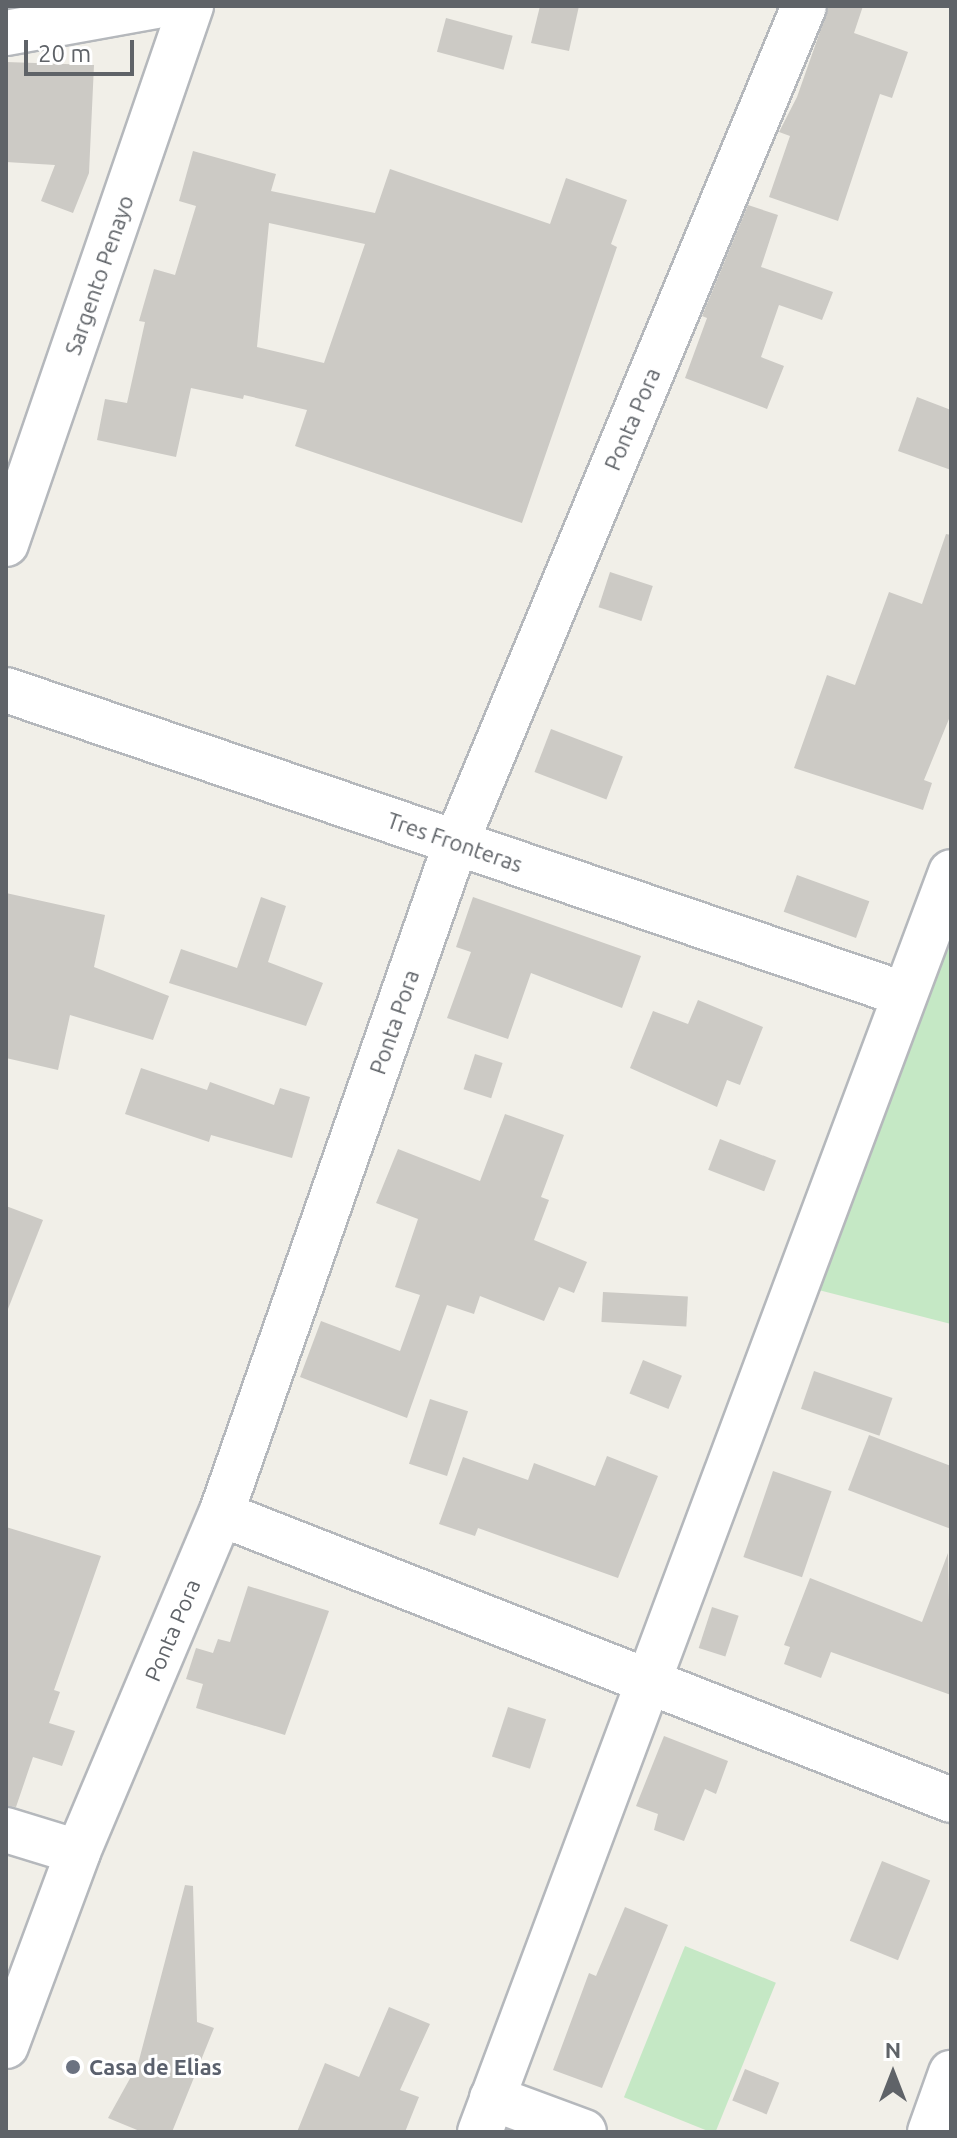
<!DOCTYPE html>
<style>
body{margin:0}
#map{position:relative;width:957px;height:2138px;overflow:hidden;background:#f1efe8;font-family:Ubuntu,sans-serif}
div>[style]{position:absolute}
.green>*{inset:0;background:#c5e8c5;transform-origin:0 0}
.building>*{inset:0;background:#cccac5;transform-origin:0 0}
.roads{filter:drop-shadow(2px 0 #b5b8bc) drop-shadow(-2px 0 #b5b8bc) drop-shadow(0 2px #b5b8bc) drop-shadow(0 -2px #b5b8bc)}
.minor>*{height:44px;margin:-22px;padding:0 22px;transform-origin:22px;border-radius:22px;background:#fff}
.dots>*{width:22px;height:22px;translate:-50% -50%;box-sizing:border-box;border:4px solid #fff;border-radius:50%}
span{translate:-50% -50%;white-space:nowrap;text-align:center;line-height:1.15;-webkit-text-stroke:6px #fff;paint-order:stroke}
.street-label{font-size:22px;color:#5f6368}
.worship-label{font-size:22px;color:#5b616d;font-weight:700}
.left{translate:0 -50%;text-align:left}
.frame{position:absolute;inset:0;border:8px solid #5f6368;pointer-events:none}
.north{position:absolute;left:853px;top:2034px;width:80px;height:80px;-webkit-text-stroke:6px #fff;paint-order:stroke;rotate:0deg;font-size:22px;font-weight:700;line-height:32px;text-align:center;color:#5f6368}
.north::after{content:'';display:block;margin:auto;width:28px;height:36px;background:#5f6368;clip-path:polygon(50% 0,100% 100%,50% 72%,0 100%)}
.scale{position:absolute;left:24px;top:40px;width:110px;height:36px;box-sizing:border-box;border:4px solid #5f6368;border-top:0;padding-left:10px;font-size:24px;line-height:28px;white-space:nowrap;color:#5f6368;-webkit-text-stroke:6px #fff;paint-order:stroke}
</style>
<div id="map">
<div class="green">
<div style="clip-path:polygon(951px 907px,951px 1324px,803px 1286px)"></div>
<div style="left:685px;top:1946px;width:98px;height:163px;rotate:22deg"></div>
</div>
<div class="building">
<div style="clip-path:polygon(540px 6px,579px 6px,569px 51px,531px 43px)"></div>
<div style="clip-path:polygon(829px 6px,863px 6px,854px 33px,908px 52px,892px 98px,880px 94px,838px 221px,769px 197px,790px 136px,779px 132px,797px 97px)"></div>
<div style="left:446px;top:18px;width:69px;height:35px;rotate:15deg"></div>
<div style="clip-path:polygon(6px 62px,94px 65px,89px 173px,73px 213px,41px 201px,55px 165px,6px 162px)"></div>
<div style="clip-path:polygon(evenodd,193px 151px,276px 174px,271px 191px,375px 213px,390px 169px,550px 224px,566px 178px,627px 200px,611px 244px,617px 247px,522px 523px,295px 446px,307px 410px,244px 395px,243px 399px,191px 388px,176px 457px,97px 440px,105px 399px,127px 403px,145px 322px,139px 321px,154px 269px,175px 275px,196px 206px,179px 201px,193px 151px,269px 223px,365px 244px,324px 363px,257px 347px,269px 223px)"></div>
<div style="clip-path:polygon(748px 205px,778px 215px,761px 267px,833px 292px,822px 320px,779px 305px,761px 357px,784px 366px,767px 409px,685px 378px,707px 318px,702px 316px)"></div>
<div style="clip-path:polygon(917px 397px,951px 410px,951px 470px,898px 451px)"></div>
<div style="clip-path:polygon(946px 534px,951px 535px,951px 714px,924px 780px,932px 783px,923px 810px,794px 768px,827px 675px,855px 685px,889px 592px,922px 604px)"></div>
<div style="left:610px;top:572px;width:45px;height:37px;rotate:18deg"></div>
<div style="left:551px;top:729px;width:77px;height:46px;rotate:21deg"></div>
<div style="left:797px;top:875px;width:77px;height:39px;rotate:20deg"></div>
<div style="clip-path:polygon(6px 893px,105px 915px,94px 967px,169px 996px,153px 1040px,70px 1015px,58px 1070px,6px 1058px)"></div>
<div style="clip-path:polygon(261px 897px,286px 906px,268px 962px,323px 983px,306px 1026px,169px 983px,181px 949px,237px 968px)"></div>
<div style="clip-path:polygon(473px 897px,641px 956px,622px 1008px,531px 973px,508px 1039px,447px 1018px,471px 952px,456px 947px)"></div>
<div style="clip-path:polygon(698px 1000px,763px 1027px,740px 1085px,727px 1080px,717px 1107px,630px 1068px,653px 1011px,688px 1024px)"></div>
<div style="left:475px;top:1054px;width:29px;height:37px;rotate:18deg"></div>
<div style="clip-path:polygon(141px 1068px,207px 1090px,210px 1082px,274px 1105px,280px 1088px,310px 1097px,292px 1158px,211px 1135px,209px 1142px,125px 1114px)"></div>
<div style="clip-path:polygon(505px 1114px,564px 1135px,541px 1197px,549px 1200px,534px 1240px,587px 1262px,574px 1293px,559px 1287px,544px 1321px,480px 1296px,474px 1314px,447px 1305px,407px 1418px,300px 1377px,321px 1321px,400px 1351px,420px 1295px,395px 1287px,418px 1219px,376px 1203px,398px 1149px,480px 1181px)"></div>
<div style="left:720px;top:1139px;width:60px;height:33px;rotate:21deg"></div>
<div style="clip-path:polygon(6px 1206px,43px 1220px,8px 1309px,6px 1309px)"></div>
<div style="left:603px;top:1292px;width:85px;height:30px;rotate:3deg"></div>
<div style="left:643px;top:1360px;width:42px;height:36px;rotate:22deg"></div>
<div style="left:814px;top:1371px;width:83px;height:40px;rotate:19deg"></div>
<div style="left:430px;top:1399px;width:40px;height:68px;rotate:18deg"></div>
<div style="clip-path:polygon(869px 1435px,951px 1466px,951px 1529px,848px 1490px)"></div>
<div style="clip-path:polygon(607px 1456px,658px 1476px,618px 1578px,478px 1528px,475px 1536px,439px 1524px,463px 1457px,528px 1480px,534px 1463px,595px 1486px)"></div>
<div style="left:773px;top:1471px;width:62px;height:91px;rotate:19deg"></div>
<div style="clip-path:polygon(6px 1527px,101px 1556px,54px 1690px,60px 1692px,49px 1723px,75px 1731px,62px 1766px,33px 1757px,16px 1807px,6px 1806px)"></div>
<div style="clip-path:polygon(948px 1553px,951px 1695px,831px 1652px,821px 1678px,784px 1664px,790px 1647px,784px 1645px,810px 1578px,922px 1622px)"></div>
<div style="clip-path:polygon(248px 1586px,329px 1611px,285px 1735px,196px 1708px,203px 1684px,186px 1679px,196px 1648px,213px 1653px,218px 1639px,230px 1642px)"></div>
<div style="left:712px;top:1607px;width:28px;height:43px;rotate:18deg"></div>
<div style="left:508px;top:1707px;width:40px;height:52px;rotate:18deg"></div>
<div style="clip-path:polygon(664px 1736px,728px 1761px,716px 1794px,705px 1789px,684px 1841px,654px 1830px,658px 1814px,636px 1806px)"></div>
<div style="left:882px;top:1861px;width:52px;height:86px;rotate:22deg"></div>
<div style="clip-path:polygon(185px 1885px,193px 1886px,197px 2022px,214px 2028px,172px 2132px,142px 2132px,108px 2118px,138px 2064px)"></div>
<div style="clip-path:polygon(625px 1907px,668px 1925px,602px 2088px,553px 2070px,589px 1973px,596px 1976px)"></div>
<div style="clip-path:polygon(389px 2007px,430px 2024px,400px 2090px,419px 2097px,405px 2132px,297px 2132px,325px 2063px,359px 2077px)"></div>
<div style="left:745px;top:2069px;width:37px;height:34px;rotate:22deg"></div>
</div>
<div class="roads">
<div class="minor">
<div style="left:6px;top:33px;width:152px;rotate:-10.2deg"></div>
<div style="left:6px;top:544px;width:569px;rotate:-71.02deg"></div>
<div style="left:6px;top:690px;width:947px;rotate:18.72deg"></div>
<div style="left:221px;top:1514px;width:784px;rotate:21.39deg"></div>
<div style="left:6px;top:1830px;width:75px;rotate:17deg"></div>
<div style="left:6px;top:2046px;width:207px;rotate:-69.6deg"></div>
<div style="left:78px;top:1852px;width:367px;rotate:-67.1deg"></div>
<div style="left:221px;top:1514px;width:711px;rotate:-70.7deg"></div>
<div style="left:456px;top:843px;width:906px;rotate:-67.42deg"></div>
<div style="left:492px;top:2098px;width:98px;rotate:20.3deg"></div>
<div style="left:480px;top:2132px;width:1345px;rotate:-69.5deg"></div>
<div style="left:930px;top:2132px;width:63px;rotate:-70.4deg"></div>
</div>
</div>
<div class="dots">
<div style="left:73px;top:2067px;background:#6b7280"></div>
</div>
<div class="street-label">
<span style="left:99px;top:275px;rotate:-71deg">Sargento Penayo</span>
<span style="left:632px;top:419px;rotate:-67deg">Ponta Pora</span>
<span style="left:455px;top:842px;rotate:19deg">Tres Fronteras</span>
<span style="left:394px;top:1022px;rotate:-71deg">Ponta Pora</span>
<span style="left:172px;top:1630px;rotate:-67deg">Ponta Pora</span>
</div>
<div class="worship-label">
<span class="left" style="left:89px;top:2067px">Casa de Elias</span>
</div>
<div class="frame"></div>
<div class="north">N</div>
<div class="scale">20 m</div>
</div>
